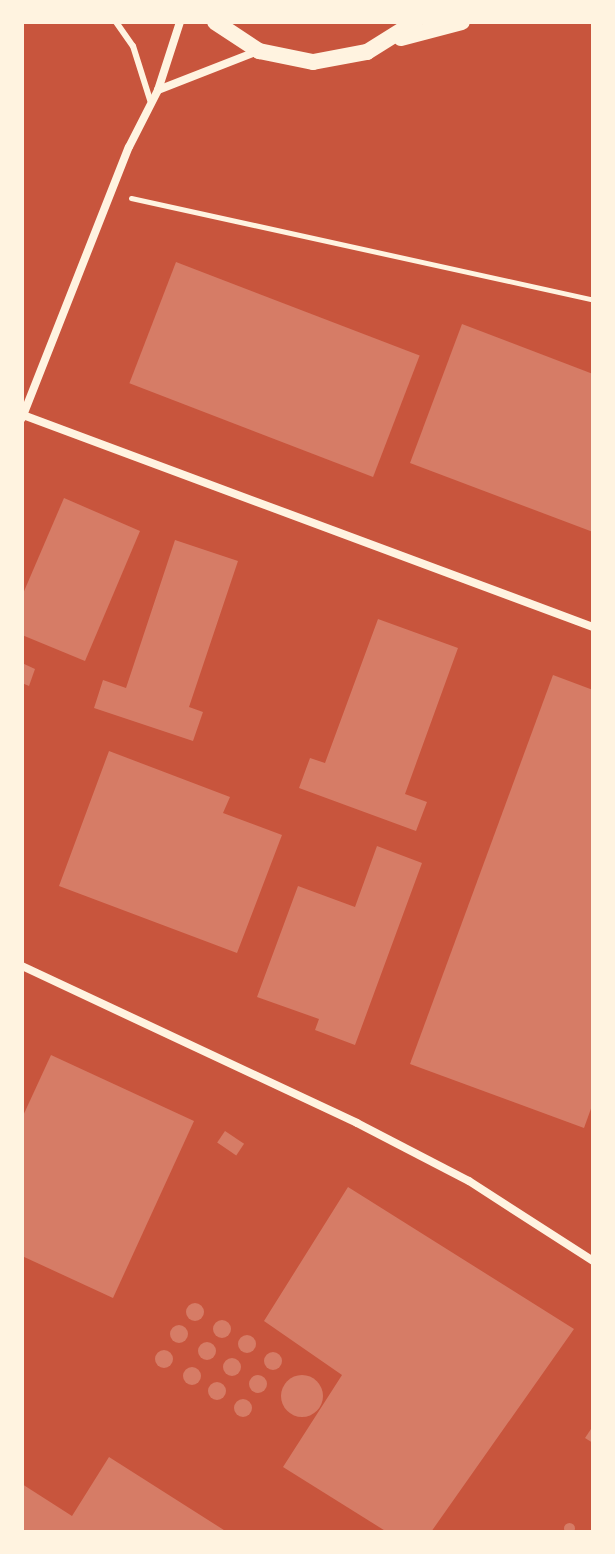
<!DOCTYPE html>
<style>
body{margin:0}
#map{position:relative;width:615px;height:1554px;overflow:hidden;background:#c8553d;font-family:"Fira Sans Condensed",sans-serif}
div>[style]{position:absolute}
.building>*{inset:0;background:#d67c66;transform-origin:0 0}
.round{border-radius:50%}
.path>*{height:5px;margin:-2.5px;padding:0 2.5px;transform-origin:2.5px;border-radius:2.5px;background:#fff3e0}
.service>*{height:6px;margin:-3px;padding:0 3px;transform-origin:3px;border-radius:3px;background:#fff3e0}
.minor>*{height:8px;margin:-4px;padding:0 4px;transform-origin:4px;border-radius:4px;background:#fff3e0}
.secondary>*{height:16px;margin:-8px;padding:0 8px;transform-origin:8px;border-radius:8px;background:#fff3e0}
span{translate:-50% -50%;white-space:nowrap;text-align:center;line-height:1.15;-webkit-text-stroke:8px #fff3e0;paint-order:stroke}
.frame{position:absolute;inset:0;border:24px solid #fff3e0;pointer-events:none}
</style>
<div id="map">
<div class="building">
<div style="left:176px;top:262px;width:261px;height:130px;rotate:21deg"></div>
<div style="clip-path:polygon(462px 324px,593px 374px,593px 532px,410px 463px)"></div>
<div style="clip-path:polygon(64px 498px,140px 531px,85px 661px,22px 635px,22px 596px)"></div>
<div style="clip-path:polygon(175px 540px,238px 561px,189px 707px,203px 712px,193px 741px,94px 708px,103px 680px,126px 688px)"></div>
<div style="clip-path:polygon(378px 619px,458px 648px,405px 794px,427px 802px,416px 831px,299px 788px,310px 758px,325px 763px)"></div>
<div style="clip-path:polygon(22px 663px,35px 669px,29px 686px,22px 683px)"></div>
<div style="clip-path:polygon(553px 675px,593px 690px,593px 1103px,584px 1128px,410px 1064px)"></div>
<div style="clip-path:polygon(109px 751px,230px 797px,223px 813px,282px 835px,237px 953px,59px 886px)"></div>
<div style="clip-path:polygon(377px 846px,422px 863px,355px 1045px,315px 1030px,319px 1019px,257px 997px,298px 886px,355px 907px)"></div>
<div style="clip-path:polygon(51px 1055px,194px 1121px,113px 1298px,22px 1256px,22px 1118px)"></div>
<div style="left:225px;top:1131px;width:23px;height:14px;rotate:34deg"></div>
<div style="clip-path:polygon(348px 1187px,574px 1329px,431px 1532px,387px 1532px,283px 1467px,342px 1375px,264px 1321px)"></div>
<div class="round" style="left:186px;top:1303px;width:18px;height:18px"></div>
<div class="round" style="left:213px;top:1320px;width:18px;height:18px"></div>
<div class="round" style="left:170px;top:1325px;width:18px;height:18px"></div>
<div class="round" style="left:238px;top:1335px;width:18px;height:18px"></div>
<div class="round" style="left:198px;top:1342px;width:18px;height:18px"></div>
<div class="round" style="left:155px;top:1350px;width:18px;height:18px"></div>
<div class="round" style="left:264px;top:1352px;width:18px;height:18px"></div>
<div class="round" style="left:223px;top:1358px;width:18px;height:18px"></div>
<div class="round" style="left:183px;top:1367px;width:18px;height:18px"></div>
<div class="round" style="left:249px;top:1375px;width:18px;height:18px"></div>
<div class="round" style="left:281px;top:1375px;width:42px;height:42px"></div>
<div class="round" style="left:208px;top:1382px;width:18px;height:18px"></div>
<div class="round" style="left:234px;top:1399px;width:18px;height:18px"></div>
<div style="clip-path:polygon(593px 1426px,593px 1443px,585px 1438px)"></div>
<div style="clip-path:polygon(109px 1457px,227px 1532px,22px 1532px,22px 1484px,72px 1516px)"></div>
<div class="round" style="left:563.5px;top:1522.5px;width:11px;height:11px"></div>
</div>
<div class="path">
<div style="left:131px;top:198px;width:473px;rotate:12.4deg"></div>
</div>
<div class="service">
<div style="left:116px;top:22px;width:29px;rotate:55deg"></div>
<div style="left:133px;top:46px;width:57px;rotate:72.5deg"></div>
</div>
<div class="minor">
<div style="left:158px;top:90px;width:107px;rotate:-21.3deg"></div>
<div style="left:23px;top:415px;width:608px;rotate:20.4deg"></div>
<div style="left:22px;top:418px;width:291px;rotate:-68.5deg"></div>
<div style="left:129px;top:147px;width:64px;rotate:-63deg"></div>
<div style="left:158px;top:90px;width:71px;rotate:-72.1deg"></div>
<div style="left:22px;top:966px;width:370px;rotate:25.1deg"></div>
<div style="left:357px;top:1123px;width:126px;rotate:27.4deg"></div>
<div style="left:469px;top:1181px;width:148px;rotate:32.8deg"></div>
</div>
<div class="secondary">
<div style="left:215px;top:22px;width:53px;rotate:33.4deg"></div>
<div style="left:259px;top:51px;width:55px;rotate:11.5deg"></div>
<div style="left:313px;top:62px;width:55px;rotate:-10.5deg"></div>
<div style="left:367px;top:52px;width:57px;rotate:-32deg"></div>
<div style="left:401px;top:38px;width:63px;rotate:-14.7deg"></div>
</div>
<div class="frame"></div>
</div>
